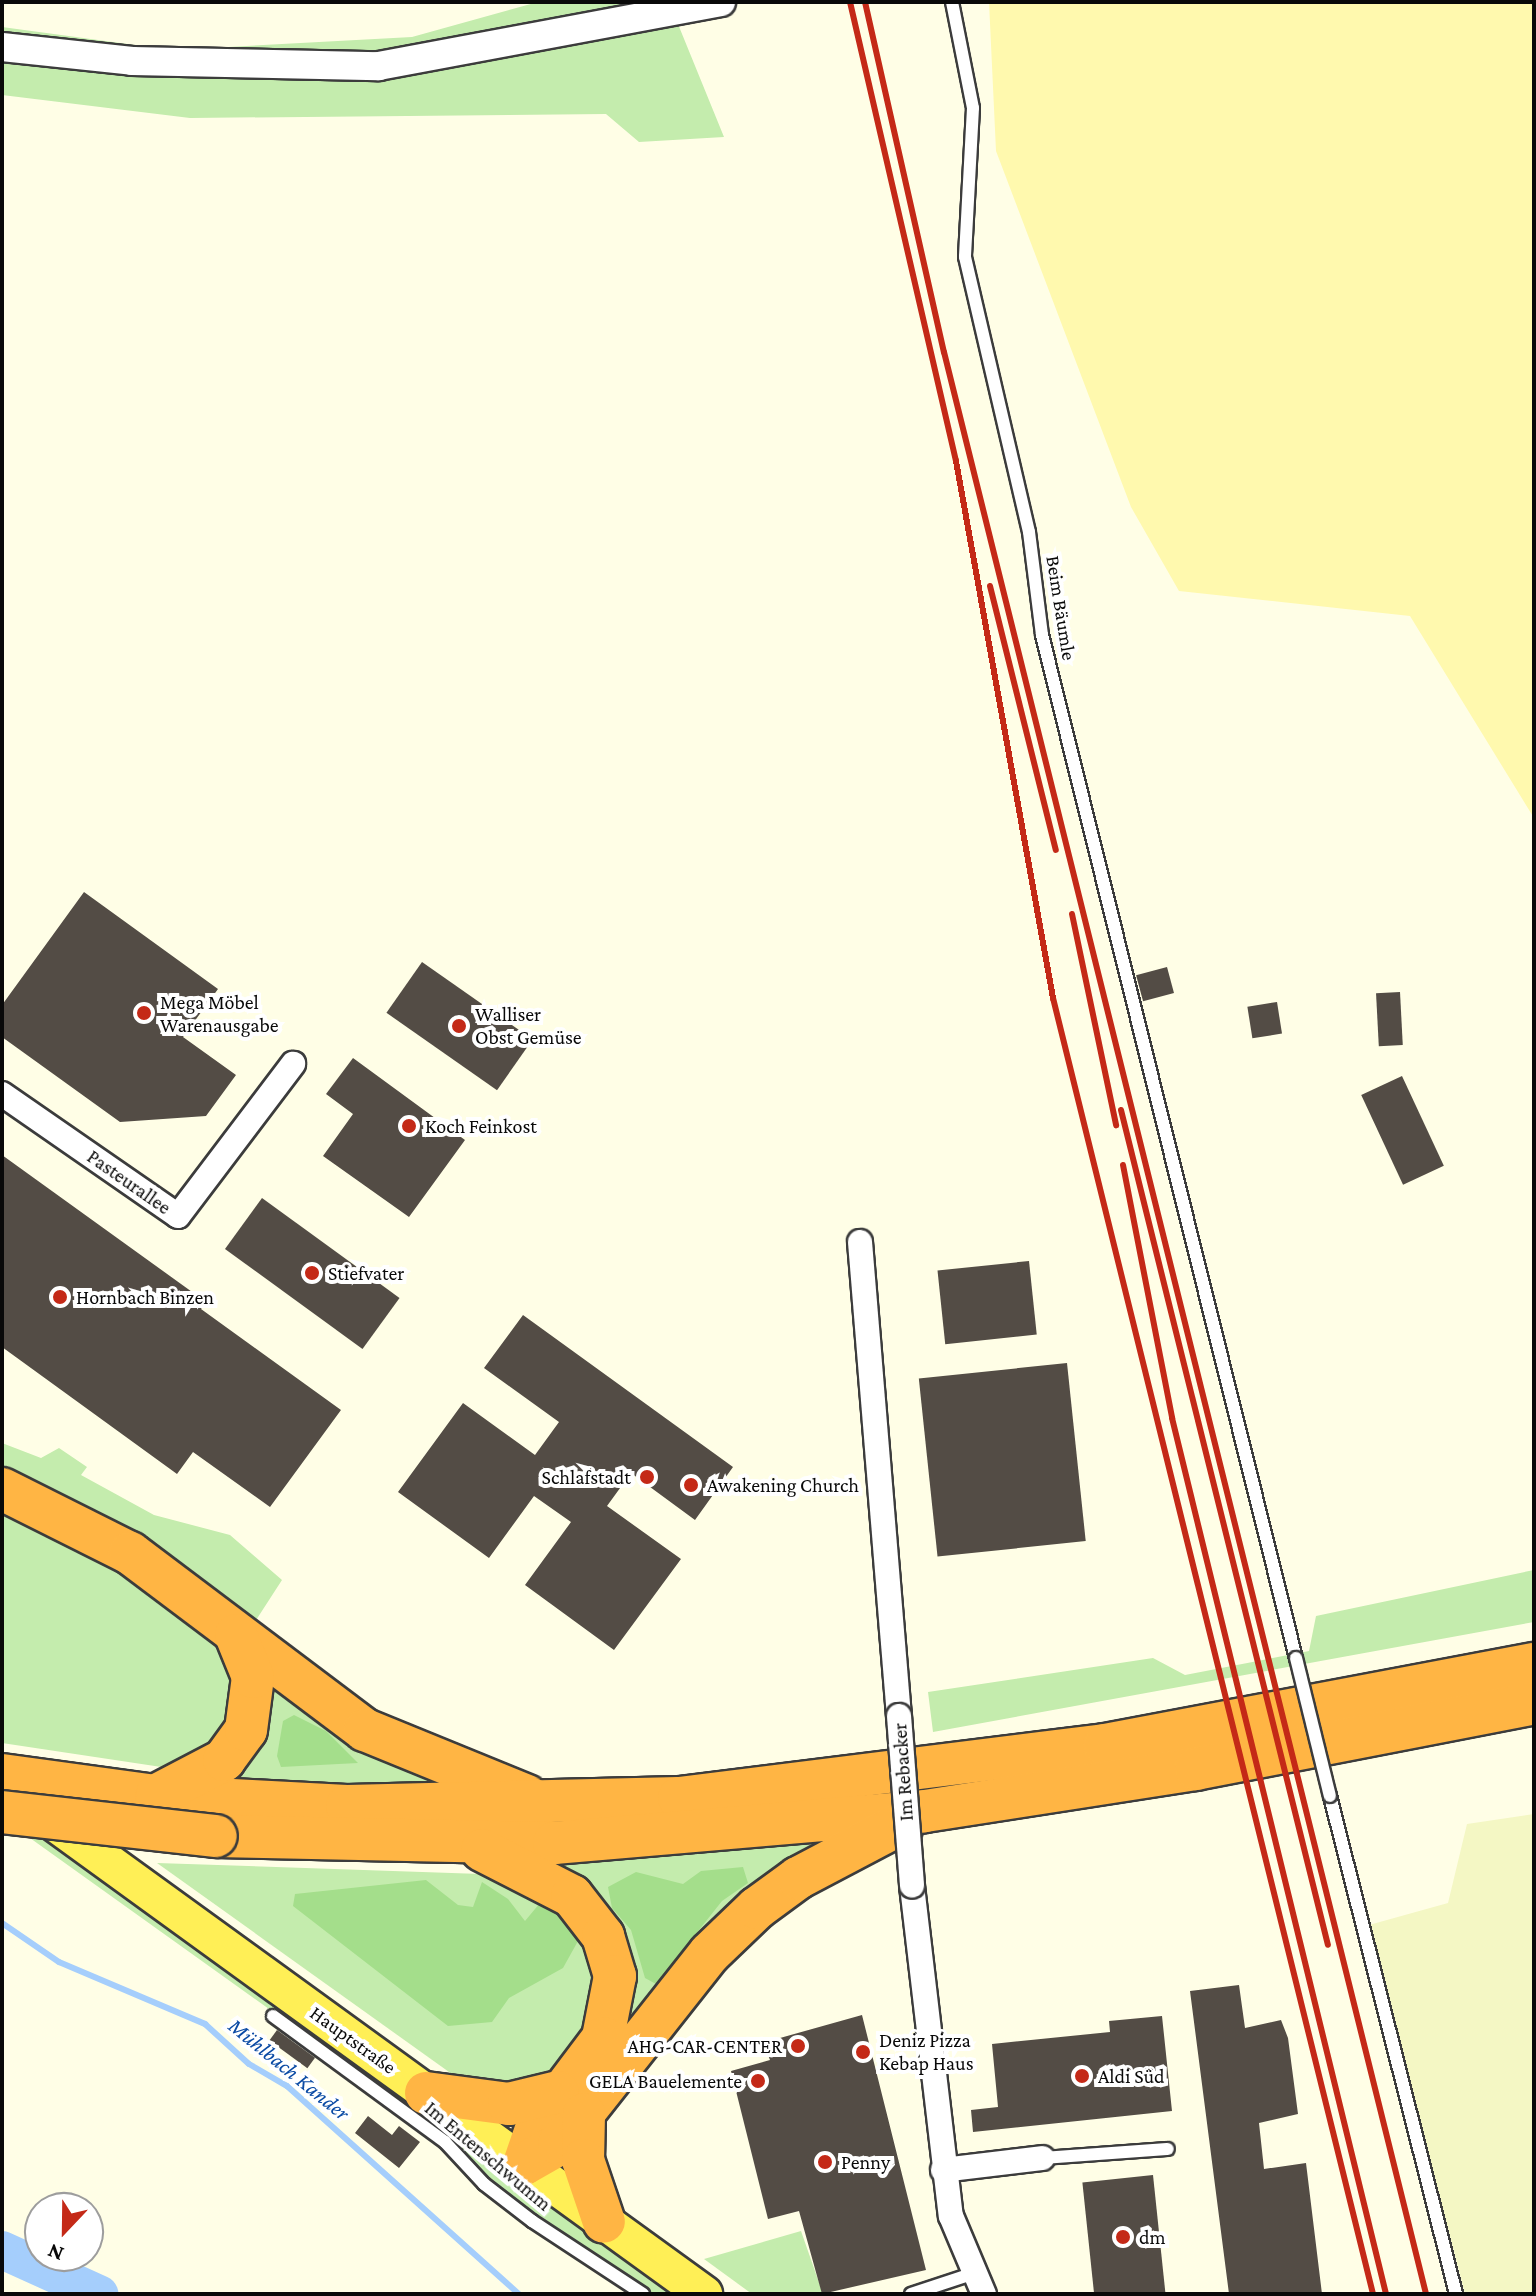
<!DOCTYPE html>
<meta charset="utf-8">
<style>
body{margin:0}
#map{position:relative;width:1536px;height:2296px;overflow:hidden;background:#fffee6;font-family:"Crimson Pro",serif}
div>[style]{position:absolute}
.farmland>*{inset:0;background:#f4f7c4}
.green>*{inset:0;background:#c4ecad}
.forest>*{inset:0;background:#a4de8b}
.sand>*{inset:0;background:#fff9ae}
.stream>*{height:6px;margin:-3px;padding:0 3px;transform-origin:3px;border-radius:3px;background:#a5cefc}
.river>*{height:38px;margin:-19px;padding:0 19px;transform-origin:19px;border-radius:19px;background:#a5cefc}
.building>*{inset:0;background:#534c45;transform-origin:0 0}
.roads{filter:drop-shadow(2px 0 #3c3c3c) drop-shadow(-2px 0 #3c3c3c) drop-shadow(0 2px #3c3c3c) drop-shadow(0 -2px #3c3c3c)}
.service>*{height:12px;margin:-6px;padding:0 6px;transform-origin:6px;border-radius:6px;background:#fff}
.minor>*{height:24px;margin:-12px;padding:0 12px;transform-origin:12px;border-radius:12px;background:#fff}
.tertiary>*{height:28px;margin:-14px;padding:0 14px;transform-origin:14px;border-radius:14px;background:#fff}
.primary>*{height:36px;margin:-18px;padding:0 18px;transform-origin:18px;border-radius:18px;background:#ffef56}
.motorway>*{height:42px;margin:-21px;padding:0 21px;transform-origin:21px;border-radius:21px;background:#ffb544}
.rail>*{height:6px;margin:-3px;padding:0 3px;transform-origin:3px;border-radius:3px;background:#c42917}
.bridges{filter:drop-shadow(2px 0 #3c3c3c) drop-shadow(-2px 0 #3c3c3c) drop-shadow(0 2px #3c3c3c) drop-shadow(0 -2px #3c3c3c)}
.service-bridge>*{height:12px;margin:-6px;padding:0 6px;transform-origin:6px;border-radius:6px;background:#fff}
.minor-bridge>*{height:24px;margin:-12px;padding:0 12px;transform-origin:12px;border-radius:12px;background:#fff}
.motorway-bridge>*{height:42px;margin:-21px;padding:0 21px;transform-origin:21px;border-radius:21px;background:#ffb544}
.dots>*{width:22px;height:22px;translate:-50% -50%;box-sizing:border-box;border:4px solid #fff;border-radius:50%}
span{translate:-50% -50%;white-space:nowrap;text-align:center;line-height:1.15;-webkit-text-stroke:8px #fff;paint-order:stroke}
.street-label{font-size:20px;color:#090909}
.poi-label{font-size:20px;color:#090909}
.left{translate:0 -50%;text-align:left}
.right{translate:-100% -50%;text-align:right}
.water-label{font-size:22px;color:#0a4aa4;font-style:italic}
.frame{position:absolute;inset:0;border:4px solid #090909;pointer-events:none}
.north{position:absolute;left:24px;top:2192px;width:80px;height:80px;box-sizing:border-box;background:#fff;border:2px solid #9d9d9d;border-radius:50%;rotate:202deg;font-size:22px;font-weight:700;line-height:32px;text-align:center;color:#090909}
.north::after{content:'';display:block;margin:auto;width:28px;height:36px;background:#c42917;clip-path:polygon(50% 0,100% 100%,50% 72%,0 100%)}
</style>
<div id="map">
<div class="farmland">
<div style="clip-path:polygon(1534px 1814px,1534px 2294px,1465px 2294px,1369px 1925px,1448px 1903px,1467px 1824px)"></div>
</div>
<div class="green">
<div style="clip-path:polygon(538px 2px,669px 2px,724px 137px,639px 142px,606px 114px,190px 118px,2px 95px,2px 27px,172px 50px,412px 37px)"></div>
<div style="clip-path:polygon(2px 1443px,41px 1458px,59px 1448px,87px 1467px,81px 1475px,154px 1515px,230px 1535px,282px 1580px,251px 1628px,2px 1473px)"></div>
<div style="clip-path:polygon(2px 1499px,192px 1608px,241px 1671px,232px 1736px,168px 1768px,2px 1743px)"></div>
<div style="clip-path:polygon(1534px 1570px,1534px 1622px,933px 1732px,928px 1692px,1153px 1658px,1185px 1675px,1309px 1651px,1316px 1616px)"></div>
<div style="clip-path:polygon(259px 1674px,450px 1786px,216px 1779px)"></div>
<div style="clip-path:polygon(2px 1802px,678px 2294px,654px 2294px,496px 2186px,455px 2142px,2px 1818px)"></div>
<div style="clip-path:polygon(840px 1841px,620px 2034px,554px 1862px)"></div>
<div style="clip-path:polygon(157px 1863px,513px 1875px,598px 1954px,595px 2027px,540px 2084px,463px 2082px)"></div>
<div style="clip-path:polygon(801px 2231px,823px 2294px,752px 2294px,704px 2259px)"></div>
</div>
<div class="forest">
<div style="clip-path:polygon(294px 1715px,326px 1731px,358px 1763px,281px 1767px,277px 1756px,283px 1721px)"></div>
<div style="clip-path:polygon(743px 1867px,748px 1883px,722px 1901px,656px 1984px,645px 1978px,631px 1930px,612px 1908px,608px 1887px,636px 1872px,683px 1884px,701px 1871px)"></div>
<div style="clip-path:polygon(426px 1880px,458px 1905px,473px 1907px,482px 1882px,508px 1899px,525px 1921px,540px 1903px,551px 1904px,574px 1923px,578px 1941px,563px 1968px,509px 1998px,492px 2022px,448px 2026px,293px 1906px,295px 1894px)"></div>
</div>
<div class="sand">
<div style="clip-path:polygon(989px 2px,1534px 2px,1534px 818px,1410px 616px,1179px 591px,1131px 507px,996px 151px)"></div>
</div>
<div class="stream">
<div style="left:2px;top:1923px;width:69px;rotate:34.4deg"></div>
<div style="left:59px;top:1962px;width:159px;rotate:23deg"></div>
<div style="left:205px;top:2024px;width:59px;rotate:42.3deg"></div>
<div style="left:249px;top:2064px;width:44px;rotate:30.1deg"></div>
<div style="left:287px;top:2086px;width:312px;rotate:41.9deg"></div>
</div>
<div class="river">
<div style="left:2px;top:2250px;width:107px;rotate:24.4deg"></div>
</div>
<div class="building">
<div style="clip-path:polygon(84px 892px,218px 989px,183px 1037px,236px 1075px,206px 1116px,120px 1122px,2px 1037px,2px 1005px)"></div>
<div style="left:422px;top:962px;width:135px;height:62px;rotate:35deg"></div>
<div style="left:1167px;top:967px;width:27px;height:32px;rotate:75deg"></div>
<div style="left:1400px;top:992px;width:53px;height:24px;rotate:87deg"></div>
<div style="left:1277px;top:1002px;width:32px;height:30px;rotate:81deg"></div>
<div style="clip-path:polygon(353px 1058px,465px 1140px,409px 1217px,323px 1156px,353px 1114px,326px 1094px)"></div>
<div style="left:1402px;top:1076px;width:99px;height:45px;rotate:65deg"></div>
<div style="clip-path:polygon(2px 1155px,206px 1302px,201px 1309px,341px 1410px,270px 1507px,193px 1452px,177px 1474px,2px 1347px)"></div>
<div style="left:262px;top:1198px;width:170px;height:63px;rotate:36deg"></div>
<div style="left:1029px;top:1261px;width:74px;height:92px;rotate:84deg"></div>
<div style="clip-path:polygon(523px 1315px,733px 1467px,695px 1520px,631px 1473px,607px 1506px,681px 1559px,614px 1650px,525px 1585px,571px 1522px,534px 1496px,489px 1558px,398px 1492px,463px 1403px,535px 1455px,559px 1422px,484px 1368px)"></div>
<div style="left:1067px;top:1363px;width:179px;height:149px;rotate:84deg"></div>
<div style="clip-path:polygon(1239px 1985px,1245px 2028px,1281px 2020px,1288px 2038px,1298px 2114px,1259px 2123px,1264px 2169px,1306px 2163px,1322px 2294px,1229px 2294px,1190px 1991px)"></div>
<div style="clip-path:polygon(862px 2015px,926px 2270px,822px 2294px,799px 2211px,768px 2219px,731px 2071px,770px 2060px,768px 2055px,783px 2051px,780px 2038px)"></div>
<div style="clip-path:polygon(1162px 2016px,1172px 2111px,973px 2132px,971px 2110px,998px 2107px,992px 2044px,1110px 2032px,1109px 2021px)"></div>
<div style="left:277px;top:2030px;width:47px;height:13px;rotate:36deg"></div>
<div style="clip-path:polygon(368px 2116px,392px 2135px,399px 2126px,420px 2142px,399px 2168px,355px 2133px)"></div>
<div style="left:1153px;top:2175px;width:120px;height:71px;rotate:84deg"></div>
</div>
<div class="roads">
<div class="service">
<div style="left:952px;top:2px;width:108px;rotate:78.8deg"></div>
<div style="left:973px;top:108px;width:149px;rotate:93.1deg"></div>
<div style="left:965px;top:257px;width:282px;rotate:76.9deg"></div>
<div style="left:1029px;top:532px;width:104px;rotate:82.8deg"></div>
<div style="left:1042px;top:635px;width:1054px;rotate:76.06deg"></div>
<div style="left:1330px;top:1796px;width:514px;rotate:75.8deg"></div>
<div style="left:273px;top:2016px;width:213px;rotate:36.2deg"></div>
<div style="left:445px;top:2142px;width:57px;rotate:47.1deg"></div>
<div style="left:484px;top:2184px;width:61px;rotate:37.6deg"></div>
<div style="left:532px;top:2221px;width:133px;rotate:33.3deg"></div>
<div style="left:1042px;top:2158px;width:126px;rotate:-4.1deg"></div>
<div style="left:911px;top:2294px;width:67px;rotate:-18.2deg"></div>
</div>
<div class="minor">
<div style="left:2px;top:1094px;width:214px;rotate:34.7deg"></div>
<div style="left:178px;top:1216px;width:191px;rotate:-52.9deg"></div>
<div style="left:860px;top:1242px;width:476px;rotate:85.3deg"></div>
<div style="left:912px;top:1886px;width:332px;rotate:83.3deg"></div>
<div style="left:951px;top:2216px;width:85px;rotate:67.1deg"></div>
<div style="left:943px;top:2170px;width:100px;rotate:-6.9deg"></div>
</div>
<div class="tertiary">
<div style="left:2px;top:47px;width:131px;rotate:6.1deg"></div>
<div style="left:132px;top:61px;width:247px;rotate:1.2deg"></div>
<div style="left:379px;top:66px;width:348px;rotate:-10.6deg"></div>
</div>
<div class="primary">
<div style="left:42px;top:1814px;width:818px;rotate:35.94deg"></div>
</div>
<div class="motorway">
<div style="left:2px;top:1489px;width:143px;rotate:26.6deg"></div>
<div style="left:130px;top:1553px;width:294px;rotate:37deg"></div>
<div style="left:365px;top:1730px;width:175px;rotate:22.2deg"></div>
<div style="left:2px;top:1775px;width:155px;rotate:7.8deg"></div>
<div style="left:156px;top:1796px;width:191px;rotate:3deg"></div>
<div style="left:347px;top:1806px;width:332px;rotate:-1.4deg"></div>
<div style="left:679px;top:1798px;width:429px;rotate:-7.1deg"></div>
<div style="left:1105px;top:1745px;width:437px;rotate:-10.7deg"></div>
<div style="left:157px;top:1795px;width:76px;rotate:-27.6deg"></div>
<div style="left:224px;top:1760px;width:37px;rotate:-54deg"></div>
<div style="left:246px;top:1730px;width:53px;rotate:-82.5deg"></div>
<div style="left:253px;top:1677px;width:45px;rotate:-112deg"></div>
<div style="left:216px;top:1836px;width:338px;rotate:1.2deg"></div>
<div style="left:554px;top:1843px;width:372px;rotate:-4.9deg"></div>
<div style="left:925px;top:1811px;width:274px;rotate:-8.8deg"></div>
<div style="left:1196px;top:1769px;width:344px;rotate:-11deg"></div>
<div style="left:482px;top:1850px;width:101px;rotate:27.1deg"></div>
<div style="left:572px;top:1896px;width:51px;rotate:52.2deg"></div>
<div style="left:603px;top:1936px;width:42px;rotate:73.3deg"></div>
<div style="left:615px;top:1976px;width:63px;rotate:101deg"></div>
<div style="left:603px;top:2038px;width:110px;rotate:126.9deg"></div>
<div style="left:537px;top:2126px;width:40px;rotate:108.9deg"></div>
<div style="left:524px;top:2164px;width:40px;rotate:-29.7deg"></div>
<div style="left:559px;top:2144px;width:243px;rotate:-51.7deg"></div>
<div style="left:710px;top:1953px;width:65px;rotate:-43.8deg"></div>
<div style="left:757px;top:1908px;width:51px;rotate:-36.2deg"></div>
<div style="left:798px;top:1878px;width:120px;rotate:-27.8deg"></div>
<div style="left:426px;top:2093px;width:84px;rotate:7.5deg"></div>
<div style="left:509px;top:2104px;width:50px;rotate:-13.8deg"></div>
<div style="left:584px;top:2114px;width:46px;rotate:91.2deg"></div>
<div style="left:583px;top:2160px;width:65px;rotate:71.3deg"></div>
</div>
</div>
<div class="rail">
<div style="left:850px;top:2px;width:471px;rotate:77deg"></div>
<div style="left:956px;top:461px;width:546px;rotate:79.76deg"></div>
<div style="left:1053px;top:998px;width:1335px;rotate:76.13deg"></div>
<div style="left:865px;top:2px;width:359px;rotate:77.3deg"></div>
<div style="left:944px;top:352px;width:2001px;rotate:76.06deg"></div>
<div style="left:990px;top:586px;width:272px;rotate:76deg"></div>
<div style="left:1072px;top:914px;width:216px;rotate:78.2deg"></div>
<div style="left:1121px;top:1110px;width:860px;rotate:76.08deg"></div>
<div style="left:1123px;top:1165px;width:258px;rotate:79deg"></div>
<div style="left:1172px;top:1418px;width:902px;rotate:76.27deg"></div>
</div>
<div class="bridges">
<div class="service-bridge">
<div style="left:1296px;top:1658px;width:142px;rotate:76.2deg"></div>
</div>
<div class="minor-bridge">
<div style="left:899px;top:1716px;width:170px;rotate:85.6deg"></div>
</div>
<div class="motorway-bridge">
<div style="left:2px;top:1812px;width:215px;rotate:6.4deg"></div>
</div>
</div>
<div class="dots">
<div style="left:144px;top:1013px;background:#c42917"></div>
<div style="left:459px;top:1026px;background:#c42917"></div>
<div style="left:409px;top:1126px;background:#c42917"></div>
<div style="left:312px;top:1273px;background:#c42917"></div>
<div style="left:60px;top:1297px;background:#c42917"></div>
<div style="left:647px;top:1477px;background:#c42917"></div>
<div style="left:691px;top:1485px;background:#c42917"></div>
<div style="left:798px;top:2046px;background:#c42917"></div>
<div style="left:863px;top:2052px;background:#c42917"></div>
<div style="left:1082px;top:2076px;background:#c42917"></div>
<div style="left:758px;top:2081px;background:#c42917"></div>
<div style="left:825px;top:2162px;background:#c42917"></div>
<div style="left:1123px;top:2237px;background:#c42917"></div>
</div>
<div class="street-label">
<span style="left:1061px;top:608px;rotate:81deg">Beim Bäumle</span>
<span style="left:129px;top:1182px;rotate:35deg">Pasteurallee</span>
<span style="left:903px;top:1772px;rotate:-94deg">Im Rebacker</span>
<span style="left:353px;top:2040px;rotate:36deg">Hauptstraße</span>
<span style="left:488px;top:2156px;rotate:40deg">Im Entenschwumm</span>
</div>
<div class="poi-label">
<span class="left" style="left:160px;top:1014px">Mega Möbel<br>Warenausgabe</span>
<span class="left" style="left:475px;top:1026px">Walliser<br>Obst Gemüse</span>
<span class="left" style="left:425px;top:1126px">Koch Feinkost</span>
<span class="left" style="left:328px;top:1273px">Stiefvater</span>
<span class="left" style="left:76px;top:1297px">Hornbach Binzen</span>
<span class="right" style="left:631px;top:1477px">Schlafstadt</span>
<span class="left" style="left:707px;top:1485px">Awakening Church</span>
<span class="left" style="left:879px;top:2052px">Deniz Pizza<br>Kebap Haus</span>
<span class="right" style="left:782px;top:2046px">AHG-CAR-CENTER</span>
<span class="left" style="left:1098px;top:2076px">Aldi Süd</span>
<span class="right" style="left:742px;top:2081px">GELA Bauelemente</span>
<span class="left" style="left:841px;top:2162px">Penny</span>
<span class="left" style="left:1139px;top:2237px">dm</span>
</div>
<div class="water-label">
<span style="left:289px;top:2069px;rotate:39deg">Mühlbach Kander</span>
</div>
<div class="frame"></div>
<div class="north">N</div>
</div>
